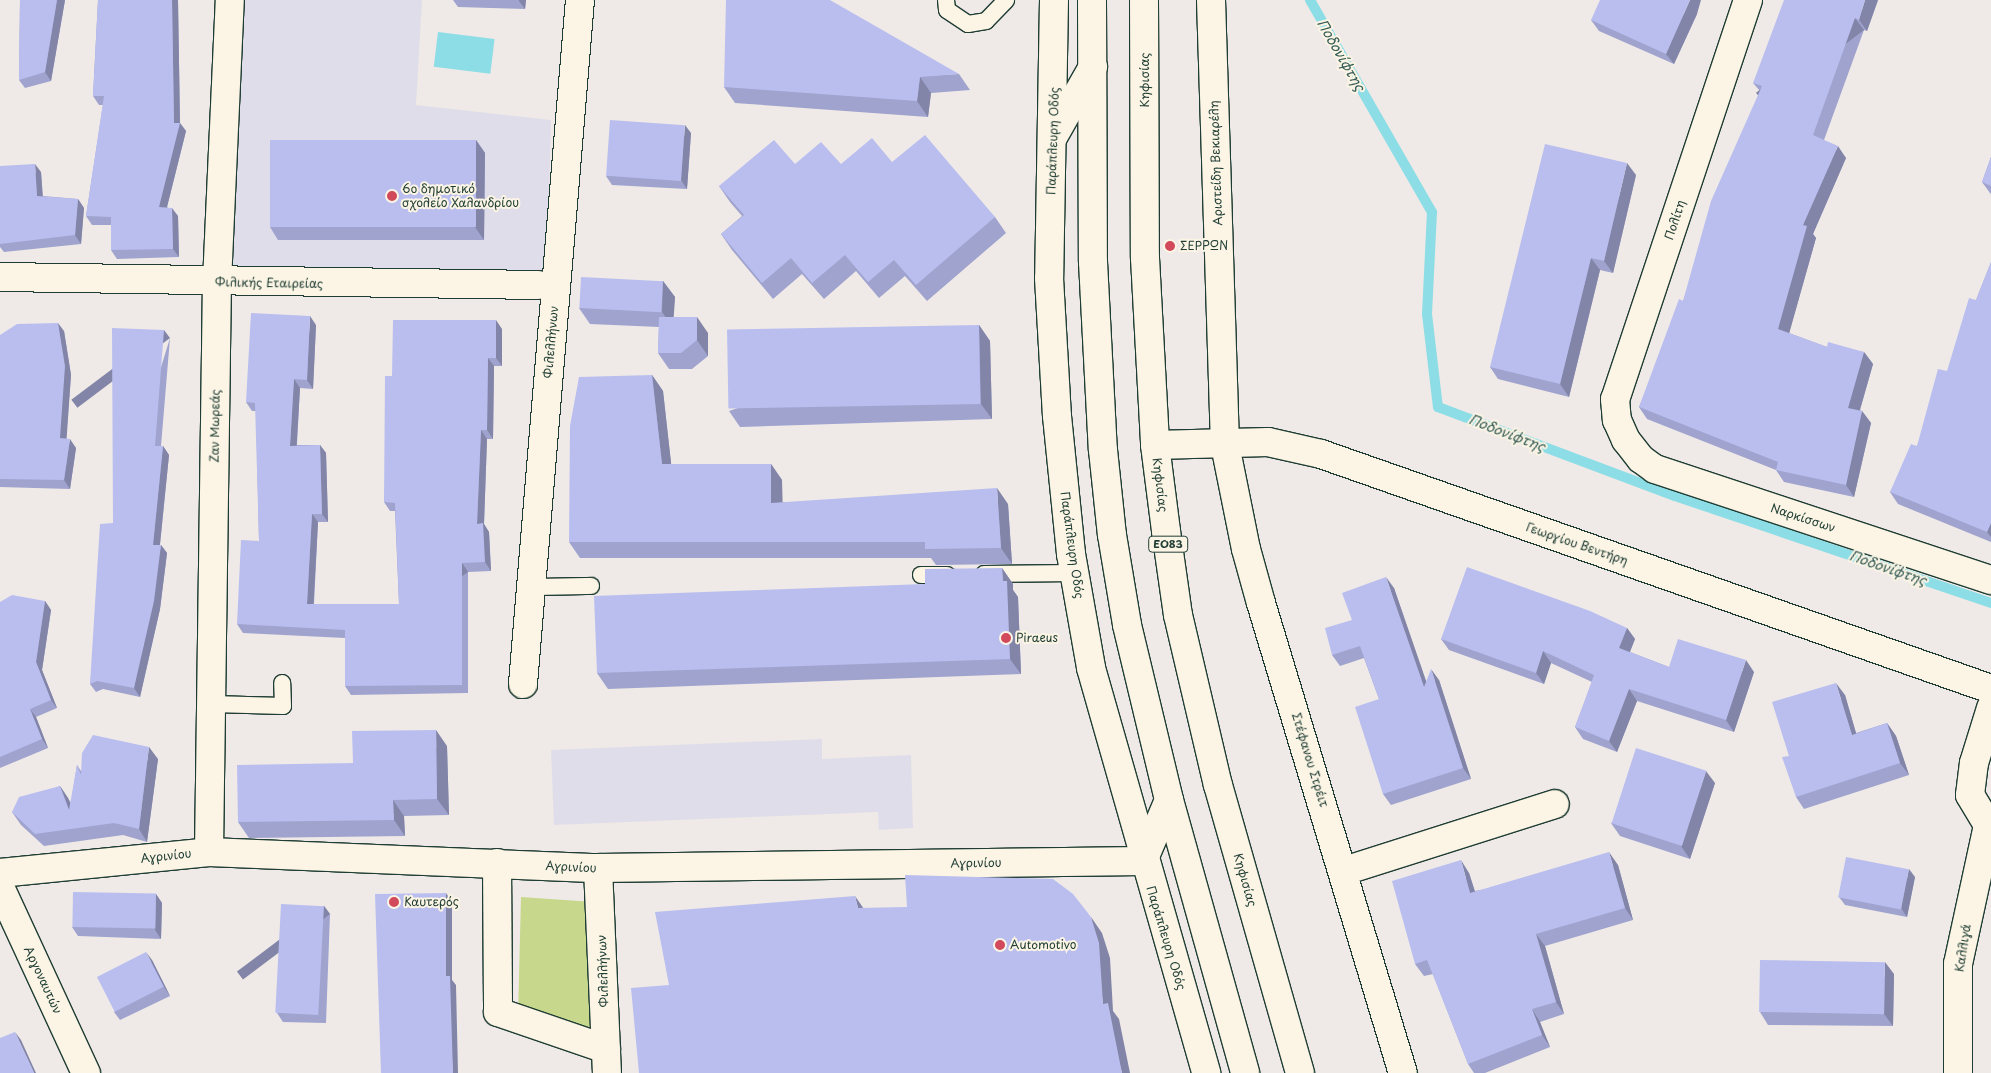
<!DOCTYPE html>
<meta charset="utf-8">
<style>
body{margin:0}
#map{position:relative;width:1991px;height:1073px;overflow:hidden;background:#efeae7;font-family:"Playpen Sans",sans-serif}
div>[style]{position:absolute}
.built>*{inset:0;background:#dfdde9}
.green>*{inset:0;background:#c7d88c}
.water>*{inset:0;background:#8cdde6;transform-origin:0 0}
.stream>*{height:10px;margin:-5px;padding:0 5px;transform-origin:5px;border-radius:5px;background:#8cdde6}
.roads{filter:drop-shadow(1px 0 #1f3d34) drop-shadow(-1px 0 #1f3d34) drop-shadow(0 1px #1f3d34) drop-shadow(0 -1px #1f3d34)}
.lane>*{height:16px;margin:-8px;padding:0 8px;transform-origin:8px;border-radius:8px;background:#fcf5e5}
.street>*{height:28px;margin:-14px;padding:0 14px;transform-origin:14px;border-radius:14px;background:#fcf5e5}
.secondary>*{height:28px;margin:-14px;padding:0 14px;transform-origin:14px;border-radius:14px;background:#fcf5e5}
.primary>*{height:28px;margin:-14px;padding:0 14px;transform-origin:14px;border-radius:14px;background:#fcf5e5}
.wall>*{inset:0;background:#9fa3ce}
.shaded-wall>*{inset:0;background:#8285a7;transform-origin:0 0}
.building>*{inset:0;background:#b9beef;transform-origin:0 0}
.dots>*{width:14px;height:14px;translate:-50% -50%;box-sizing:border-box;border:2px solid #fcf5e5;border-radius:50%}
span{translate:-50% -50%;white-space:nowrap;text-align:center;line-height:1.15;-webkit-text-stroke:4px #fcf5e5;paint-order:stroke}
.shield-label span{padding:1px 4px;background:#fcf5e5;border:1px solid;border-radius:4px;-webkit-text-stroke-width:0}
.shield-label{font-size:11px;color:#1f3d34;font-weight:700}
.street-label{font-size:12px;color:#1f3d34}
.poi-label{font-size:12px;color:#1f3d34}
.left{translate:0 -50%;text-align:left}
.water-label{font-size:14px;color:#355d58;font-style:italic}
</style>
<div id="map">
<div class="built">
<div style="clip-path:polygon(241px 0,422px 0,416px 105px,551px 120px,547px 275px,231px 272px)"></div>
<div style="clip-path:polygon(822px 739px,822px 759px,911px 755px,913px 828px,879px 830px,878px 812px,554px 825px,551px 750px)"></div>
</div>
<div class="green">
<div style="clip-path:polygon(521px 897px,594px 902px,601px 1042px,518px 1016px)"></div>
</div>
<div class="water">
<div style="left:438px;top:32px;width:57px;height:35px;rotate:7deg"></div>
</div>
<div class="stream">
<div style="left:1310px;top:0;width:245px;rotate:60.1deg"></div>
<div style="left:1432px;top:212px;width:102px;rotate:92.8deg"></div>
<div style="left:1427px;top:314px;width:94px;rotate:83.3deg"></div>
<div style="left:1438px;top:407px;width:253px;rotate:20.6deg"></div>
<div style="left:1675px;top:496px;width:334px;rotate:18.7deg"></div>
</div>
<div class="roads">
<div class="lane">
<div style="left:946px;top:0;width:10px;rotate:84deg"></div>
<div style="left:947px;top:10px;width:25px;rotate:34deg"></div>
<div style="left:968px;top:24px;width:18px;rotate:-9deg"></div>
<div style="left:986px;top:21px;width:29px;rotate:-46deg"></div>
<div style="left:984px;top:574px;width:90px;rotate:-0.6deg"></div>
<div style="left:921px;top:575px;width:26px"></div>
<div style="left:531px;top:587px;width:60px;rotate:-1deg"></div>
<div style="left:212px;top:704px;width:71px;rotate:1.6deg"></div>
<div style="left:283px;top:706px;width:23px;rotate:-92deg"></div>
</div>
<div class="street">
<div style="left:1748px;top:0;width:421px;rotate:108.4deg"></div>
<div style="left:1615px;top:399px;width:21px;rotate:85deg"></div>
<div style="left:1617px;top:420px;width:22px;rotate:66deg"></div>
<div style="left:1626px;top:440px;width:24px;rotate:52deg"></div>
<div style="left:1641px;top:459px;width:17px;rotate:36deg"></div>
<div style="left:1655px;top:469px;width:354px;rotate:18.3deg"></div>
<div style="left:0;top:277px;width:538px;rotate:0.85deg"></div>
<div style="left:1155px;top:445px;width:113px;rotate:-1.5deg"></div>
<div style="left:1268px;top:442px;width:54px;rotate:12.8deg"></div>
<div style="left:1321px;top:454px;width:710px;rotate:19.33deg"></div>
<div style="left:523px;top:684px;width:686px;rotate:-85.24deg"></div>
<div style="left:209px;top:852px;width:570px;rotate:-89.2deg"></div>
<div style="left:217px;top:282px;width:282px;rotate:-87.4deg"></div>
<div style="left:497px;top:863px;width:149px;rotate:89.6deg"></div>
<div style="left:498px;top:1012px;width:114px;rotate:18.9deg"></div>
<div style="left:598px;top:868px;width:205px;rotate:87.5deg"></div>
<div style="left:1344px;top:871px;width:221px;rotate:-17.6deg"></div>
<div style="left:0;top:873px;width:210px;rotate:-5.7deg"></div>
<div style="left:209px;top:852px;width:389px;rotate:2.4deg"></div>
<div style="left:598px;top:868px;width:545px;rotate:-0.74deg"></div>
<div style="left:0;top:887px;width:205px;rotate:65.2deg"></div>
<div style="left:1958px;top:1073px;width:109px;rotate:-90deg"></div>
<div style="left:1958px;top:964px;width:142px;rotate:-77.8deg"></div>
<div style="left:1988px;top:825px;width:35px;rotate:-121deg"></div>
<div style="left:1970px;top:795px;width:32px;rotate:-83deg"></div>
<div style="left:1974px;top:763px;width:58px;rotate:-72.8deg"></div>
</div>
<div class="secondary">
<div style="left:1054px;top:0;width:278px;rotate:91deg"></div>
<div style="left:1049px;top:278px;width:138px;rotate:86.7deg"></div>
<div style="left:1057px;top:416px;width:139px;rotate:84.2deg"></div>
<div style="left:1071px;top:554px;width:116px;rotate:80deg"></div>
<div style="left:1091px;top:668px;width:421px;rotate:74.1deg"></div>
<div style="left:1211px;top:0;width:445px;rotate:88.2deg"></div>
<div style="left:1225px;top:445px;width:106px;rotate:78.6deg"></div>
<div style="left:1246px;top:549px;width:56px;rotate:74.5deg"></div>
<div style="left:1261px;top:603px;width:491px;rotate:73.2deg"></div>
</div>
<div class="primary">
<div style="left:1092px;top:0;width:262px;rotate:89.8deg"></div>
<div style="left:1093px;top:262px;width:188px;rotate:87deg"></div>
<div style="left:1103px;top:450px;width:85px;rotate:84deg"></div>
<div style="left:1112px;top:535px;width:91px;rotate:80.5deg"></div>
<div style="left:1127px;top:625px;width:180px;rotate:76.5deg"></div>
<div style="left:1169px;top:800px;width:283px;rotate:74.4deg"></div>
<div style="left:1144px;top:0;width:258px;rotate:89.8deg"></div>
<div style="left:1145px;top:258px;width:187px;rotate:86.9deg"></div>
<div style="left:1155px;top:445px;width:87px;rotate:82.7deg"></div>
<div style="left:1166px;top:531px;width:85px;rotate:81.9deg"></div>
<div style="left:1178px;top:615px;width:175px;rotate:76.8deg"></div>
<div style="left:1218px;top:785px;width:299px;rotate:74.1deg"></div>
<div style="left:1053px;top:137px;width:81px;rotate:-60.3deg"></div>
<div style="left:1143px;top:861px;width:66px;rotate:-66.9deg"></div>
</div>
</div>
<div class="wall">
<div style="clip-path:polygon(20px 0,65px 0,51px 81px,25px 88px,19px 80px)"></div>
<div style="clip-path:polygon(98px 0,178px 0,180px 123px,186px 131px,167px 207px,178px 216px,179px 257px,117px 259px,111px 250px,111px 225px,92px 225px,86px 216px,103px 105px,99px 105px,93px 96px)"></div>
<div style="clip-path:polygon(453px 0,526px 0,525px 9px,458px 7px)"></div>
<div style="clip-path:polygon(1878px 0,1867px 31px,1864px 30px,1824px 140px,1846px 158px,1813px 234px,1816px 238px,1789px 333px,1827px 347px,1864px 352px,1873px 364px,1860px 410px,1862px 411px,1871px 423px,1854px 497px,1784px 482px,1776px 470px,1647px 419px,1639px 407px,1683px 301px,1760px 91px,1753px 83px)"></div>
<div style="clip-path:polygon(1697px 14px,1674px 64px,1599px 31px,1591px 20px)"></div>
<div style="clip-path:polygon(959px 74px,970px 90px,931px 93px,928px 117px,735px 103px,724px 87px)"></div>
<div style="clip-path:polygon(691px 133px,687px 189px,612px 185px,606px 176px)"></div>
<div style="clip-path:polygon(476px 140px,485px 153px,484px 240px,278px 240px,270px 227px)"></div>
<div style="clip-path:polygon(1991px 157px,1991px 194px,1990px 193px,1982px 182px)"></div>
<div style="clip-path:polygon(892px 162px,995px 217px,1006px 233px,927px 301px,905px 276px,879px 298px,856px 271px,824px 299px,802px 274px,773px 299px,732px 250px,721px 234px,742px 216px,730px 202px,719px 186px,795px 164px,841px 164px)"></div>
<div style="clip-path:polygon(41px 172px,43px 196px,78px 199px,84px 208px,81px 244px,4px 252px,0 247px,0 181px)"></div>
<div style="clip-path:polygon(1636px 175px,1613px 273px,1600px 270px,1569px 397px,1498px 379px,1490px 367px)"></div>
<div style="clip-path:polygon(1991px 262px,1991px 542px,1898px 504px,1890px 492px,1917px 446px,1976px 300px)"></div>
<div style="clip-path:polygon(663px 281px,675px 297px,673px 317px,708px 333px,708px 356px,692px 369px,669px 369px,658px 353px,659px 327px,590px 324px,579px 308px)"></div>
<div style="clip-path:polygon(316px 325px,313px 389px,300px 388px,297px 445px,320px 445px,326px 453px,328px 522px,318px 522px,314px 604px,399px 604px,395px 511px,390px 511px,384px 502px,392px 376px,502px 329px,502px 366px,494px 366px,493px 439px,487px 439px,484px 524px,489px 532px,491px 571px,468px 572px,468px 693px,351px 695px,345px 686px,345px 638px,243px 633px,237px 624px,259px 541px,256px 411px,252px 411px,246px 402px)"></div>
<div style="clip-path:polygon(979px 325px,990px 341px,992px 419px,740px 427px,729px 411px)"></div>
<div style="clip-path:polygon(64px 331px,71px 375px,66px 439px,76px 448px,70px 489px,0 487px,0 335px)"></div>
<div style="clip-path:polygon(170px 338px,161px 446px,163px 446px,169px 455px,160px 545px,161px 545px,167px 553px,160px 609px,140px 697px,103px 689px,96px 692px,90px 684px,113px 523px)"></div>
<div style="clip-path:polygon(652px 375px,663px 391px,671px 464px,771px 464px,782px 480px,782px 502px,1008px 504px,1012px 564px,936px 565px,931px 558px,580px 558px,569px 542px)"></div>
<div style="clip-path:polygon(1002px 568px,1013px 584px,1013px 590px,1018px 597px,1021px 674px,608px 689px,597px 673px,925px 584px)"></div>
<div style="clip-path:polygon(1394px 588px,1426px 682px,1439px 680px,1471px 779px,1391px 805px,1383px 794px,1379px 699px,1364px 658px,1340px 666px,1332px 655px,1352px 620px)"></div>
<div style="clip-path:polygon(45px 601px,51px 610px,42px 670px,57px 708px,36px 717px,48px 748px,0 768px,0 602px)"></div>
<div style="clip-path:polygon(1627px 628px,1635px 639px,1630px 652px,1669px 667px,1754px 672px,1734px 732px,1637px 701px,1617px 752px,1583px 739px,1575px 727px,1592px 682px,1551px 663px,1544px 684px,1449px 650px,1441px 639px)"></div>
<div style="clip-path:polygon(1845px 695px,1856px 733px,1887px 723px,1896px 736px,1909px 775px,1804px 809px,1796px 797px,1789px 756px)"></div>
<div style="clip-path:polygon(447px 746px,449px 815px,404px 816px,405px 836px,249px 838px,238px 822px,353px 763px)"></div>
<div style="clip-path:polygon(158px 759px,147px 842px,123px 835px,44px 846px,21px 825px,12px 812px,60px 786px,68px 798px,71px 803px,77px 765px,81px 771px)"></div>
<div style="clip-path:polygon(1715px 783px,1690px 859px,1620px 836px,1611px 823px)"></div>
<div style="clip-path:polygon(1618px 865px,1633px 920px,1545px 946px,1564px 1014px,1540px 1022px,1550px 1047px,1485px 1073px,1474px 1073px,1468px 1064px,1433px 974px,1424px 976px,1415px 964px,1469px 873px,1475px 891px)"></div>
<div style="clip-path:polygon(1915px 877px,1907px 917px,1845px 905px,1839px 897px)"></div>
<div style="clip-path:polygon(156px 894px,162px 903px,161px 939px,78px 936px,72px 927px)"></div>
<div style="clip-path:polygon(324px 906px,330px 914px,326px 1023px,283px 1022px,277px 1013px)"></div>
<div style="clip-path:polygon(152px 960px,170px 996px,120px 1020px,114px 1012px)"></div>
<div style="clip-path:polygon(1894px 974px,1893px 1026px,1768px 1025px,1760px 1012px)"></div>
</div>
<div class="shaded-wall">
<div style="clip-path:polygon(57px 0,65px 0,51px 81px,45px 72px)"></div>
<div style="clip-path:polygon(172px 0,178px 0,180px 125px,180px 123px,186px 131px,165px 215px,159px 207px,174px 123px)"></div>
<div style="clip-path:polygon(519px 0,526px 0,525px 9px,519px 1px)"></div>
<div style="clip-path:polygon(1690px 0,1701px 0,1697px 14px,1674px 64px,1666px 54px)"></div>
<div style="clip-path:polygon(1865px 0,1878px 0,1867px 31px,1859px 20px)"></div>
<div style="left:1855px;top:18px;width:15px;height:124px;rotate:53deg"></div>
<div style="clip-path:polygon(920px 77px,931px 93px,928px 117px,917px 101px)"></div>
<div style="clip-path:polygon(685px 125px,691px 133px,687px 189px,681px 180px)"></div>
<div style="clip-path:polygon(476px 140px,485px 153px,484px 240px,475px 227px)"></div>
<div style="clip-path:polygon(1838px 146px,1846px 158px,1813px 234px,1816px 238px,1787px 341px,1778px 329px,1803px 225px)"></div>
<div style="clip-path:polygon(1627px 163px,1636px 175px,1613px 273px,1604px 261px)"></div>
<div style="clip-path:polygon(35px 164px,41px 172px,43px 204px,37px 196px)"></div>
<div style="clip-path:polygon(78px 199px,84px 208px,81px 244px,75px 235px)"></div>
<div style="clip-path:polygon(172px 208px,178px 216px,179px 257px,173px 249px)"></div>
<div style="clip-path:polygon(1591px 258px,1600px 270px,1569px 397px,1560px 384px)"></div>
<div style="clip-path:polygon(663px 281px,675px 297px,673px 328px,662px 312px)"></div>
<div style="clip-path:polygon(310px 316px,316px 325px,313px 389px,307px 380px)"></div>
<div style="clip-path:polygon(697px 317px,708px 333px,708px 356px,697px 340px)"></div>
<div style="clip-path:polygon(496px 320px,502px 329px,502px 366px,496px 358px)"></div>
<div style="clip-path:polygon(58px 323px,64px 331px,71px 375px,66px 447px,60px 438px)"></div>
<div style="clip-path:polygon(979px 325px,990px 341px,992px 419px,981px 404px)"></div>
<div style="left:164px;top:330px;width:10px;height:116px;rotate:53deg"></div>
<div style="clip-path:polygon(1864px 352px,1873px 364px,1857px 420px,1848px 408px)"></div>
<div style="clip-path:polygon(488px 358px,494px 366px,493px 439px,487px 430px)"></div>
<div style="clip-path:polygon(652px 375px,663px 391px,673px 480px,662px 464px)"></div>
<div style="clip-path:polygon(294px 379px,300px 388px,296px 454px,290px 446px)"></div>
<div style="clip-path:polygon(1862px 411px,1871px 423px,1854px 497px,1846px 485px)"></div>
<div style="clip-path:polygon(481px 430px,487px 439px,484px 524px,489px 532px,491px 571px,485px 562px,477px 524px)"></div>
<div style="clip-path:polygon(70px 439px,76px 448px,70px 489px,64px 480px)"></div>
<div style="clip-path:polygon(320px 445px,326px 453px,328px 522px,322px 514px)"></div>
<div style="clip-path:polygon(163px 446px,169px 455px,159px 553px,153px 545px)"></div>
<div style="clip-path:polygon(771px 464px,782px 480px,783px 519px,771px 503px)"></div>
<div style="clip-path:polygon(997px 488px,1008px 504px,1012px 564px,1001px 548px)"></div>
<div style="clip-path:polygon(312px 514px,318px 522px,313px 613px,307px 604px)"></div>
<div style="clip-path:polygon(1991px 523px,1991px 537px,1987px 532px)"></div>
<div style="clip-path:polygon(161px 545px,167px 553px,160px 609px,140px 697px,134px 688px)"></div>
<div style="left:462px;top:563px;width:11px;height:122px;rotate:56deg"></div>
<div style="clip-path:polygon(1002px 568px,1013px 584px,1013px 590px,1018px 597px,1021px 674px,1010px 659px)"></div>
<div style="clip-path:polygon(1386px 577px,1394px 588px,1432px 698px,1424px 687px)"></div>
<div style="clip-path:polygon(45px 601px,51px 610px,42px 670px,57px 708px,51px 700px,36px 662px)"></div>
<div style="clip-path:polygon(1627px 628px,1635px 639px,1627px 659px,1619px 648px)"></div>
<div style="clip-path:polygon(1543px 651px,1551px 663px,1544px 684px,1536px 673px)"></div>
<div style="clip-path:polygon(1746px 660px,1754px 672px,1734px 732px,1726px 720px)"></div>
<div style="clip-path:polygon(1431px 669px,1439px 680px,1471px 779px,1463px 768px)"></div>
<div style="clip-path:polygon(1836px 683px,1845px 695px,1860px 747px,1852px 735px)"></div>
<div style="clip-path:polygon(1629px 689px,1637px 701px,1617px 752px,1609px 741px)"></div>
<div style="clip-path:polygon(30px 709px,36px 717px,48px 748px,42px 739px)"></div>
<div style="clip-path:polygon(1887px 723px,1896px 736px,1909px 775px,1900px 763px)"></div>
<div style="clip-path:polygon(436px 730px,447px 746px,449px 815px,437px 799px)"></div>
<div style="clip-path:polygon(149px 747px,158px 759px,147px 842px,139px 829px)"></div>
<div style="clip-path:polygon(1706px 771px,1715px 783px,1690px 859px,1681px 846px)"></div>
<div style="clip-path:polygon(60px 786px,68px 798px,78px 822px,69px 810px)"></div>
<div style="clip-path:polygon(393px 800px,404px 816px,405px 836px,394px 820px)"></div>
<div style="clip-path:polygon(1609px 852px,1618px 865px,1633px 920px,1625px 908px)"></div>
<div style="clip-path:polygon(1461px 860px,1469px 873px,1479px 905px,1470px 893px)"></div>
<div style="clip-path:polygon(1909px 869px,1915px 877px,1907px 917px,1901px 908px)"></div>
<div style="clip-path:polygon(446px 893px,452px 902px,452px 980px,456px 985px,458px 1073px,453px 1073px,446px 976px)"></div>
<div style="clip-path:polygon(156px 894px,162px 903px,161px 939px,155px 930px)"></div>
<div style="clip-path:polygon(855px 896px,866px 912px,858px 908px)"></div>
<div style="left:324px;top:906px;width:10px;height:109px;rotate:53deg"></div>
<div style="clip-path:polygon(1091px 917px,1102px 933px,1110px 958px,1113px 1011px,1119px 1019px,1130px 1073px,1122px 1073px,1103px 1004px)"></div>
<div style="clip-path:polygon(1536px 934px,1545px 946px,1564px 1014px,1556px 1002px)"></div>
<div style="clip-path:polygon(146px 952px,152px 960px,170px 996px,164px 987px)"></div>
<div style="clip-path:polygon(1885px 962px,1894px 974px,1893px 1026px,1884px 1014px)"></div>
<div style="clip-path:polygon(1532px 1009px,1540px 1022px,1550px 1047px,1542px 1035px)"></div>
<div style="clip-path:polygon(15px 1032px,21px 1040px,36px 1073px,34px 1073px)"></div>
</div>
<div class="building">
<div style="clip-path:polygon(20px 0,57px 0,45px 72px,19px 80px)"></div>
<div style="clip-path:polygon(98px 0,172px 0,174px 123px,180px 123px,159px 207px,172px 208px,173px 249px,111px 250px,111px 217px,86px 216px,104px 96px,93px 96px)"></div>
<div style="clip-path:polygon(726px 0,830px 0,959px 74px,920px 77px,917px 101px,724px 87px)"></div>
<div style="clip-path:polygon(1600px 0,1690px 0,1666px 54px,1591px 20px)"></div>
<div style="clip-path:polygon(1784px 0,1865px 0,1859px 20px,1855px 18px,1813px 135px,1838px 146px,1803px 225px,1807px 226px,1778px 329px,1827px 347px,1828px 342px,1864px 352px,1848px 408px,1862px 411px,1846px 485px,1776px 470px,1778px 462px,1639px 407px,1679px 299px,1683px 301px,1711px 201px,1762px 86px,1753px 83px)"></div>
<div style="left:610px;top:120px;width:75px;height:56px;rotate:4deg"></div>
<div style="clip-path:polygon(925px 135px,995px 217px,916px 285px,894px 260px,868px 282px,845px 255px,812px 283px,791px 258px,762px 283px,721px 234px,744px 215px,719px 186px,774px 140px,795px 164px,821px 142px,841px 164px,872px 138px,892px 162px)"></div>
<div style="left:270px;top:140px;width:206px;height:87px"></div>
<div style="clip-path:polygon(1545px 144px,1627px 163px,1604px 261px,1591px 258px,1560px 384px,1490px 367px)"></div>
<div style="clip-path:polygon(1991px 157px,1991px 186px,1982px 182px)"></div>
<div style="clip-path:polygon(35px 164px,37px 196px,78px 199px,75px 235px,0 244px,0 166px)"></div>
<div style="clip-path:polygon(1991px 262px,1991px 523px,1987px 532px,1890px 492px,1911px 444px,1917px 446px,1938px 369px,1947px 371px,1969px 298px,1976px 300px)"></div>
<div style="left:581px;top:277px;width:82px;height:31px;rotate:3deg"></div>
<div style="clip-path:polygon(251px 313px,310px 316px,307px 380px,294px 379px,290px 446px,320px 445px,322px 514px,312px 514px,307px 604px,399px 604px,395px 503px,384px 502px,385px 376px,392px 376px,393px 320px,496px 320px,496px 358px,488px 358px,487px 430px,481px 430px,477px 524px,483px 523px,485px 562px,462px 563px,462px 685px,345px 686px,345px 630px,237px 624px,241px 540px,259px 541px,255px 403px,246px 402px)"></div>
<div style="clip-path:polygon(659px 317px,697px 317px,697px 340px,681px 353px,658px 353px)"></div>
<div style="clip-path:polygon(58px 323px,65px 366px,60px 438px,70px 439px,64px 480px,0 479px,0 335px,17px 324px)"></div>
<div style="left:979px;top:325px;width:79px;height:252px;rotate:89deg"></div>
<div style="clip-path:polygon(112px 328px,164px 330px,155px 446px,163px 446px,153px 545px,161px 545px,154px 601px,134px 688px,97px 681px,90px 684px,100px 524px,113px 523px)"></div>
<div style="clip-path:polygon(652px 375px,662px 464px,771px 464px,771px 503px,997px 488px,1001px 548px,925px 549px,925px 542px,569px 542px,570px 426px,579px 377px)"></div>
<div style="clip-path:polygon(1467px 567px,1590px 611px,1627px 628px,1619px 648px,1669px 667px,1678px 639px,1746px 660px,1726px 720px,1629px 689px,1609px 741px,1575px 727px,1594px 675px,1543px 651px,1536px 673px,1441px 639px)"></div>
<div style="clip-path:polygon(1002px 568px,1003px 581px,1007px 581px,1010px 659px,597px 673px,594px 596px,925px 584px,925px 569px)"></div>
<div style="clip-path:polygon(1386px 577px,1424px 687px,1431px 669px,1463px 768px,1383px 794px,1355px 707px,1379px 699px,1360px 646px,1332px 655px,1325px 628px,1352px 620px,1342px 593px)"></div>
<div style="clip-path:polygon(12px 595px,45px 601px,36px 662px,51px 700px,30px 709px,42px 739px,0 757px,0 602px)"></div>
<div style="clip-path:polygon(1836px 683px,1852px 735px,1887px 723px,1900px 763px,1796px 797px,1782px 757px,1789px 756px,1772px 702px)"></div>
<div style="clip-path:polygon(436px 730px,437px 799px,393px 800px,394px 820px,238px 822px,237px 765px,353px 763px,352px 731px)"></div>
<div style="clip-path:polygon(93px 735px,149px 747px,139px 829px,114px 823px,35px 834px,12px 812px,19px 797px,60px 786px,69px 810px,77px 765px,81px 775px,82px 753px)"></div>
<div style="left:1636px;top:748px;width:74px;height:79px;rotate:18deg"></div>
<div style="clip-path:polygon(1609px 852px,1625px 908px,1536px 934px,1556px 1002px,1532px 1009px,1542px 1035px,1468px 1064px,1427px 960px,1415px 964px,1392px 881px,1461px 860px,1470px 893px)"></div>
<div style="left:1846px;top:857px;width:64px;height:41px;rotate:11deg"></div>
<div style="clip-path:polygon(905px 875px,1053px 879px,1073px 894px,1091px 917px,1099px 943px,1103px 1004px,1108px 1003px,1122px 1073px,639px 1073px,631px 988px,669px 985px,655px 912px,855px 896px,858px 908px,907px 907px)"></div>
<div style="left:73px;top:892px;width:83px;height:35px;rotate:1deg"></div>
<div style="clip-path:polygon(446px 893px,446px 976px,450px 976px,453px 1073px,381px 1073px,375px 894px)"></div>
<div style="left:281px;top:904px;width:43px;height:109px;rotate:3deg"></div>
<div style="left:146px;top:952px;width:39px;height:55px;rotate:63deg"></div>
<div style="left:1760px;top:960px;width:125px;height:52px;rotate:1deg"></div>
<div style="clip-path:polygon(15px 1032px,34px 1073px,0 1073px,0 1038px)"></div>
</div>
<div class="dots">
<div style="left:392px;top:196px;background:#d1495b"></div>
<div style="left:1170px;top:246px;background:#d1495b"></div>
<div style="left:1006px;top:638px;background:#d1495b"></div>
<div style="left:394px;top:902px;background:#d1495b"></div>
<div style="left:1000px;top:945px;background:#d1495b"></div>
</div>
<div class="shield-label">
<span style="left:1168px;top:544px">ΕΟ83</span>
</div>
<div class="street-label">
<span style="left:1145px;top:80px;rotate:-90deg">Κηφισίας</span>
<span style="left:1053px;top:141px;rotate:-88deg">Παράπλευρη Οδός</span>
<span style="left:1216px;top:163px;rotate:-92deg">Αριστείδη Βεκιαρέλη</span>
<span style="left:1675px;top:220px;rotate:-72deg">Πολίτη</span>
<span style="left:269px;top:283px;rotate:1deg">Φιλικής Εταιρείας</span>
<span style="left:551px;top:342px;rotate:-85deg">Φιλελλήνων</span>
<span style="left:215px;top:426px;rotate:-89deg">Ζαν Μωρεάς</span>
<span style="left:1160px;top:485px;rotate:83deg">Κηφισίας</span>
<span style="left:1803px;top:518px;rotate:18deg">Ναρκίσσων</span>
<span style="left:1577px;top:544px;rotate:19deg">Γεωργίου Βεντήρη</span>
<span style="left:1072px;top:545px;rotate:82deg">Παράπλευρη Οδός</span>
<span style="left:1310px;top:760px;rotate:73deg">Στέφανου Στρέιτ</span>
<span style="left:166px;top:856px;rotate:-6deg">Αγρινίου</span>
<span style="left:976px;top:863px;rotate:-1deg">Αγρινίου</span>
<span style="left:571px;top:867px;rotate:3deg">Αγρινίου</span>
<span style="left:1245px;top:880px;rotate:74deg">Κηφισίας</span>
<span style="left:1166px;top:938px;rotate:73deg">Παράπλευρη Οδός</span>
<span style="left:1963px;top:948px;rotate:-81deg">Καλλιγά</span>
<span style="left:603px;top:971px;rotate:-92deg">Φιλελλήνων</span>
<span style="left:43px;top:980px;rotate:65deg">Αργοναυτών</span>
</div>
<div class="poi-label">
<span class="left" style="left:402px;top:196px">6ο δημοτικό<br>σχολείο Χαλανδρίου</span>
<span class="left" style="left:1180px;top:246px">ΣΕΡΡΩΝ</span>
<span class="left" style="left:1016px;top:638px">Piraeus</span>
<span class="left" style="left:404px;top:902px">Καυτερός</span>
<span class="left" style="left:1010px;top:945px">Automotivo</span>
</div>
<div class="water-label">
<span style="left:1341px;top:55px;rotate:60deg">Ποδονίφτης</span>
<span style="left:1507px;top:433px;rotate:21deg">Ποδονίφτης</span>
<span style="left:1888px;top:568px;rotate:19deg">Ποδονίφτης</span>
</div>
</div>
